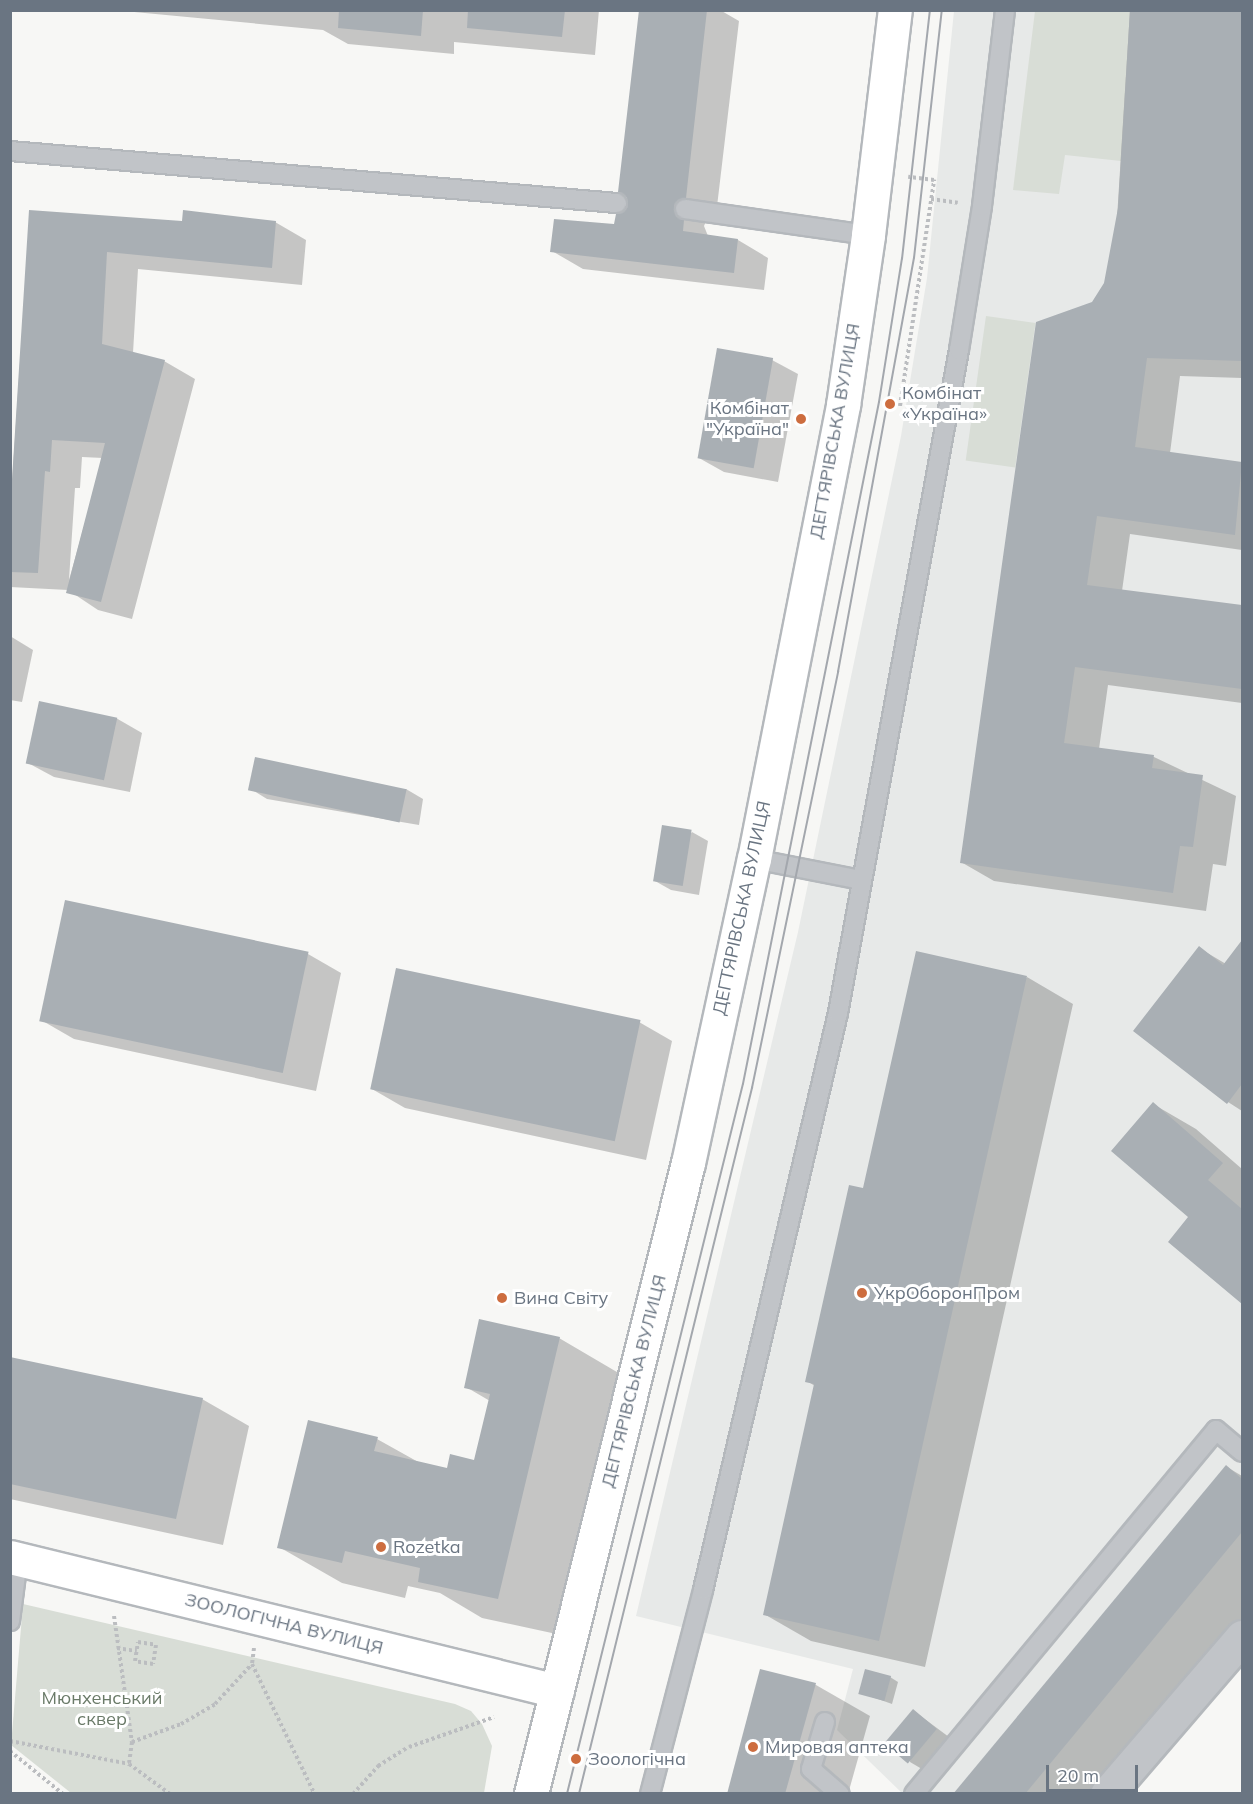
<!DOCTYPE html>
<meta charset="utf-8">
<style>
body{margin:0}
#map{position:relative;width:1253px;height:1804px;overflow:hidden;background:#f7f7f5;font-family:Mulish,sans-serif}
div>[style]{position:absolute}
.built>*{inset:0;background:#e7e9e8}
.green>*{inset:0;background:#d8ddd6;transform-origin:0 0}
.shadow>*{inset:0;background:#0003}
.building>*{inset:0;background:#a9afb4;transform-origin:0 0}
.path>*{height:4px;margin-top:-2px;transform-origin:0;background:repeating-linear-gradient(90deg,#bbbdc0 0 3px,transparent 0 6px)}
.roads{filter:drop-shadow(2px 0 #b4b8bc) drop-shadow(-2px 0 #b4b8bc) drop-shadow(0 2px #b4b8bc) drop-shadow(0 -2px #b4b8bc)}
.lane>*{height:18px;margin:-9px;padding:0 9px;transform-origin:9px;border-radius:9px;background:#c1c4c8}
.street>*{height:33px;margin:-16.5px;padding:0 16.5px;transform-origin:16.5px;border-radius:16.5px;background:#c1c4c8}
.secondary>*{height:33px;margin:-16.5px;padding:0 16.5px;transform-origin:16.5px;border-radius:16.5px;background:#fff}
.tram>*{height:1.5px;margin:-0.75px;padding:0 0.75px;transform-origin:0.75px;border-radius:0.75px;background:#a3a7ad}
.dots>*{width:16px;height:16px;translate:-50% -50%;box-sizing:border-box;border:3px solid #fff;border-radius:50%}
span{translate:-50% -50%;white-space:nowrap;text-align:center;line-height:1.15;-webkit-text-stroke:6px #fff;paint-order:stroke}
.poi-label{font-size:18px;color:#6a7582}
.left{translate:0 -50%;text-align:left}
.right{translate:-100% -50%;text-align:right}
.street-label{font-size:18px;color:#6a7582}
.park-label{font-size:18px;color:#6a7a68}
.frame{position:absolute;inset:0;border:12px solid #6a7582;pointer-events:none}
.scale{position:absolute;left:1046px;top:1765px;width:92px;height:27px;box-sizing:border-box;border:3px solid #6a7582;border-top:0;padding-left:8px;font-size:18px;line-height:21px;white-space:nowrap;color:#6a7582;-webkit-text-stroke:4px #fff;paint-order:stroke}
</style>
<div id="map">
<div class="built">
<div style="clip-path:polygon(954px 11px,1242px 11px,1242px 1623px,1095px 1793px,903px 1794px,837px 1730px,853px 1669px,636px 1616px,798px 932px,901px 436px,927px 278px)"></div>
</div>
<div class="green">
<div style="clip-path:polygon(1035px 11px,1130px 11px,1121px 161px,1065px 155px,1059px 194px,1013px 190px)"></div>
<div style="left:986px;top:316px;width:50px;height:146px;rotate:8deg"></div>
<div style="clip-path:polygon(23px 1604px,455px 1704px,471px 1711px,482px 1724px,492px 1746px,484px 1793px,71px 1793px,11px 1745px)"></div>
</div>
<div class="shadow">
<div style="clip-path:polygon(113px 10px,599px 10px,595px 55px,454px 42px,454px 54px,348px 44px,323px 30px)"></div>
<div style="clip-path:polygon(640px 10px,720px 10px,739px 21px,716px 215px,707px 219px,704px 226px,708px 236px,738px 240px,768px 258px,764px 290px,583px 269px,552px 251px,616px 225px,630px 205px)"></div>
<div style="clip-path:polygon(1130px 10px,1242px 10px,1242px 378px,1180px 376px,1170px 453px,1242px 463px,1242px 550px,1130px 534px,1122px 591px,1242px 607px,1242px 703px,1108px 685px,1099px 749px,1154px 757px,1236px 796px,1226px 866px,1213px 864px,1206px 911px,994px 881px,961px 862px,1093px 303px,1105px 283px,1116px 234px)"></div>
<div style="clip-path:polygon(evenodd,30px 212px,183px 223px,275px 222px,306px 240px,302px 285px,138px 269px,133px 353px,164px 361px,195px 379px,132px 619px,98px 610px,68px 590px,10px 587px,10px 513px,30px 212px,82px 457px,103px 458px,69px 580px,75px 488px,80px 488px,82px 457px)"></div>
<div style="clip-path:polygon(772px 360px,798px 374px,778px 482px,724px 472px,699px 458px)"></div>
<div style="clip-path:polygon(10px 636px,33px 650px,22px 702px,10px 700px)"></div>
<div style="clip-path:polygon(116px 718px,142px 733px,130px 792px,54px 777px,28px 763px)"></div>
<div style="clip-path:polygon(251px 789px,406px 789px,423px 799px,419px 825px,267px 799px)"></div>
<div style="clip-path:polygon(692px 832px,708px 841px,699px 895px,671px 890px,655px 881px)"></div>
<div style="clip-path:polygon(1199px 948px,1226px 964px,1233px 955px,1242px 960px,1242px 1111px,1228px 1102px)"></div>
<div style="clip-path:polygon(308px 954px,341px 973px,316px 1091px,74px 1039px,41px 1020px)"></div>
<div style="clip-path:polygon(1027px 977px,1073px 1004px,925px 1667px,811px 1641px,764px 1614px,815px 1386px,807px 1381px,864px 1190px)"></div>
<div style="clip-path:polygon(639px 1022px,672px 1041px,646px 1160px,405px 1108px,372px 1089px)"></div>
<div style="clip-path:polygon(1153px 1104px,1196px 1129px,1242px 1169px,1242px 1303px,1170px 1242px,1191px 1217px)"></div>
<div style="clip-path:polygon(559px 1338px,622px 1375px,561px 1635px,482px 1618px,440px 1593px,408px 1586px,405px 1598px,342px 1583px,279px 1547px,377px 1439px,420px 1463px,449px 1470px,475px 1462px,490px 1401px,466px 1387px)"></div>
<div style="clip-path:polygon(10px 1358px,202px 1399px,249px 1426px,223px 1545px,10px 1499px)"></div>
<div style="clip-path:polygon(1227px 1467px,1242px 1476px,1242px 1639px,1114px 1794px,955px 1794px)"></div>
<div style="clip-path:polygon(761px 1671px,816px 1685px,870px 1716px,848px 1794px,729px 1794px)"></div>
<div style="clip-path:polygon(890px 1677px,898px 1682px,892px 1704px,861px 1693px)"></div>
<div style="clip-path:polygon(914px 1711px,953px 1740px,927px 1772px,910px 1762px)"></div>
</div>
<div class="building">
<div style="clip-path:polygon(339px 10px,423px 10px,421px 36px,338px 28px)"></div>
<div style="clip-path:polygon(468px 10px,565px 10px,562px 37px,467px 28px)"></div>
<div style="clip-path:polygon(639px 10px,707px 10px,686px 198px,677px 202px,674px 208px,678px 217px,684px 220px,683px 231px,738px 239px,734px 273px,550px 252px,554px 219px,614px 224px,616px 214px,626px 209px,627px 198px,618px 192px)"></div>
<div style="clip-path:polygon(1130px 10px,1242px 10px,1242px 361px,1147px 358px,1135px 447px,1242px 462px,1235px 535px,1097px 516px,1087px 585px,1242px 605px,1242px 689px,1075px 667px,1064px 743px,1154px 755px,1152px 768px,1203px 775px,1193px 847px,1180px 846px,1173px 893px,960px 863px,1036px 322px,1092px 302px,1104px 283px,1118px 208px)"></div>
<div style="clip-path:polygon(29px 210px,182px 221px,183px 210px,276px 221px,272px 268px,107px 252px,102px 344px,165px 360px,101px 602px,66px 593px,105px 443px,52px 440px,50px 472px,45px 471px,38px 573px,10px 572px,10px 511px)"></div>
<div style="left:717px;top:348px;width:57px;height:112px;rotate:10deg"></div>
<div style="left:39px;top:701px;width:80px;height:64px;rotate:12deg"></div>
<div style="left:255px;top:757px;width:155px;height:34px;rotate:12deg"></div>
<div style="left:662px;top:825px;width:30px;height:57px;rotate:9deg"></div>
<div style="left:65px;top:900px;width:249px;height:124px;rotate:12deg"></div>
<div style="clip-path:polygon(1242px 940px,1242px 1084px,1227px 1104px,1133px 1031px,1199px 946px,1223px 965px)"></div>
<div style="clip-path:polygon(916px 951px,1027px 976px,879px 1641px,763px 1615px,814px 1384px,805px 1382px,849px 1185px,863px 1188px)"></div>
<div style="left:396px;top:968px;width:250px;height:124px;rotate:12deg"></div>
<div style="clip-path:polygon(1153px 1102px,1223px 1163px,1208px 1180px,1242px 1209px,1242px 1304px,1168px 1242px,1188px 1217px,1111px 1151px)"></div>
<div style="clip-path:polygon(479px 1319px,560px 1337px,498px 1599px,418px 1582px,420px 1568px,345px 1551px,342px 1563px,277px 1548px,308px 1420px,378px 1437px,374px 1451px,447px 1468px,450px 1454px,474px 1460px,490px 1394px,464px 1388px)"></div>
<div style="clip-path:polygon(10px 1357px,203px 1398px,176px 1519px,10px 1484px)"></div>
<div style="clip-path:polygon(1226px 1465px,1242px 1479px,1242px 1532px,1025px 1794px,953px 1794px)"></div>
<div style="clip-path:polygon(760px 1669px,816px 1683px,785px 1794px,727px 1794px)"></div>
<div style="left:865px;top:1669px;width:27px;height:26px;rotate:15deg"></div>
<div style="left:913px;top:1709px;width:31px;height:45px;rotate:40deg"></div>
</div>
<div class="path">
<div style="left:931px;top:199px;width:27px;rotate:8deg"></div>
<div style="left:900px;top:406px;width:229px;rotate:-81.4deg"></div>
<div style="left:934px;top:180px;width:26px;rotate:-173deg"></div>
<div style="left:114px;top:1616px;width:127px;rotate:81.9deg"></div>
<div style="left:132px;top:1742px;width:21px;rotate:98deg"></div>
<div style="left:138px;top:1642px;width:18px;rotate:9deg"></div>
<div style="left:156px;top:1645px;width:19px;rotate:99deg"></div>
<div style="left:153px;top:1664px;width:18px;rotate:-171deg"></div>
<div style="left:135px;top:1661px;width:19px;rotate:-81deg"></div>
<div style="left:117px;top:1648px;width:20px;rotate:9deg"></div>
<div style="left:254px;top:1648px;width:16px;rotate:97deg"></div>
<div style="left:252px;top:1664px;width:143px;rotate:64.3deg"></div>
<div style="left:10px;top:1741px;width:121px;rotate:10.9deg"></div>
<div style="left:129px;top:1764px;width:51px;rotate:36.2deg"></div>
<div style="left:132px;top:1742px;width:52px;rotate:-20.2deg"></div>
<div style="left:181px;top:1724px;width:39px;rotate:-30deg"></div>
<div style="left:215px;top:1704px;width:54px;rotate:-47.2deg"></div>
<div style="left:10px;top:1751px;width:68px;rotate:39.1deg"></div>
<div style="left:309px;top:1794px;width:18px"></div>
<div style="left:353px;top:1794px;width:38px;rotate:-48deg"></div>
<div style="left:378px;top:1766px;width:36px;rotate:-32deg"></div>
<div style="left:409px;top:1747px;width:90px;rotate:-19.4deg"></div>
</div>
<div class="roads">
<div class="lane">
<div style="left:10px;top:151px;width:609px;rotate:4.9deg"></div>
<div style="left:685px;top:209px;width:185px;rotate:8.1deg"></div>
<div style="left:754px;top:859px;width:109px;rotate:11.1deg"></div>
<div style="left:10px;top:1621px;width:63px;rotate:-82.6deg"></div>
<div style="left:825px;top:1722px;width:49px;rotate:106.6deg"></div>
<div style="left:811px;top:1769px;width:38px;rotate:41deg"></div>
<div style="left:650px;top:1794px;width:211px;rotate:-75.4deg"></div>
<div style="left:703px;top:1590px;width:593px;rotate:-76.83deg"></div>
<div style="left:838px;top:1013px;width:674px;rotate:-79.66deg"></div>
<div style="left:959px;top:350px;width:146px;rotate:-80.9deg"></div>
<div style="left:982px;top:206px;width:197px;rotate:-83.3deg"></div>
<div style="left:914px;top:1794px;width:473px;rotate:-50.3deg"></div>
<div style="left:1216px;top:1430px;width:34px;rotate:40deg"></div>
</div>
<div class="street">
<div style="left:1107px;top:1794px;width:207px;rotate:-49.3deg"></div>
</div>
<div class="secondary">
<div style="left:10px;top:1557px;width:563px;rotate:13.76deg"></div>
<div style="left:531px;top:1794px;width:650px;rotate:-76.03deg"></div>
<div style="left:688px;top:1163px;width:311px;rotate:-77.8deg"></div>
<div style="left:754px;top:859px;width:463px;rotate:-78.9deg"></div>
<div style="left:843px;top:405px;width:172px;rotate:-81.6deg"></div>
<div style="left:868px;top:235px;width:227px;rotate:-83.2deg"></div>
</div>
</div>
<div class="tram">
<div style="left:567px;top:1794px;width:731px;rotate:-76.08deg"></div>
<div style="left:743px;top:1084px;width:695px;rotate:-78.72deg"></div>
<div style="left:879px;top:402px;width:145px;rotate:-80.9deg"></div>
<div style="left:902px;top:259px;width:251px;rotate:-83.6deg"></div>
<div style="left:579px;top:1794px;width:727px;rotate:-76.23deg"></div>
<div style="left:752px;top:1088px;width:425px;rotate:-78.3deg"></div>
<div style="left:838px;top:672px;width:421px;rotate:-79.6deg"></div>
<div style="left:914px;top:258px;width:250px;rotate:-83.6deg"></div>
</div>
<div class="dots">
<div style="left:890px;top:404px;background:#cd6d3f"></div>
<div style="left:801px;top:419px;background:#cd6d3f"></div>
<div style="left:862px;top:1293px;background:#cd6d3f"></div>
<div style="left:502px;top:1298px;background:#cd6d3f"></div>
<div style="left:381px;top:1547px;background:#cd6d3f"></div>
<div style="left:753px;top:1747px;background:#cd6d3f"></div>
<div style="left:576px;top:1759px;background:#cd6d3f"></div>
</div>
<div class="poi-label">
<span class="left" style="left:902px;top:404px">Комбінат<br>«Україна»</span>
<span class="right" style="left:789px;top:419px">Комбінат<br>"Україна"</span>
<span class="left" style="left:874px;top:1293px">УкрОборонПром</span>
<span class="left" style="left:514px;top:1298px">Вина Світу</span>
<span class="left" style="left:393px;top:1547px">Rozetka</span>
<span class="left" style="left:765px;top:1747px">Мировая аптека</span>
<span class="left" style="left:588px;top:1759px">Зоологічна</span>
</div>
<div class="street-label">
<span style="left:835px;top:431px;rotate:-80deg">ДЕГТЯРІВСЬКА ВУЛИЦЯ</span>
<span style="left:742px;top:908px;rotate:-78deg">ДЕГТЯРІВСЬКА ВУЛИЦЯ</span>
<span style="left:634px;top:1381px;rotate:-76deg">ДЕГТЯРІВСЬКА ВУЛИЦЯ</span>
<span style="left:284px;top:1624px;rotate:14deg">ЗООЛОГІЧНА ВУЛИЦЯ</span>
</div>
<div class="park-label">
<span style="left:102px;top:1709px">Мюнхенський<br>сквер</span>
</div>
<div class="frame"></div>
<div class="scale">20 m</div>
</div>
